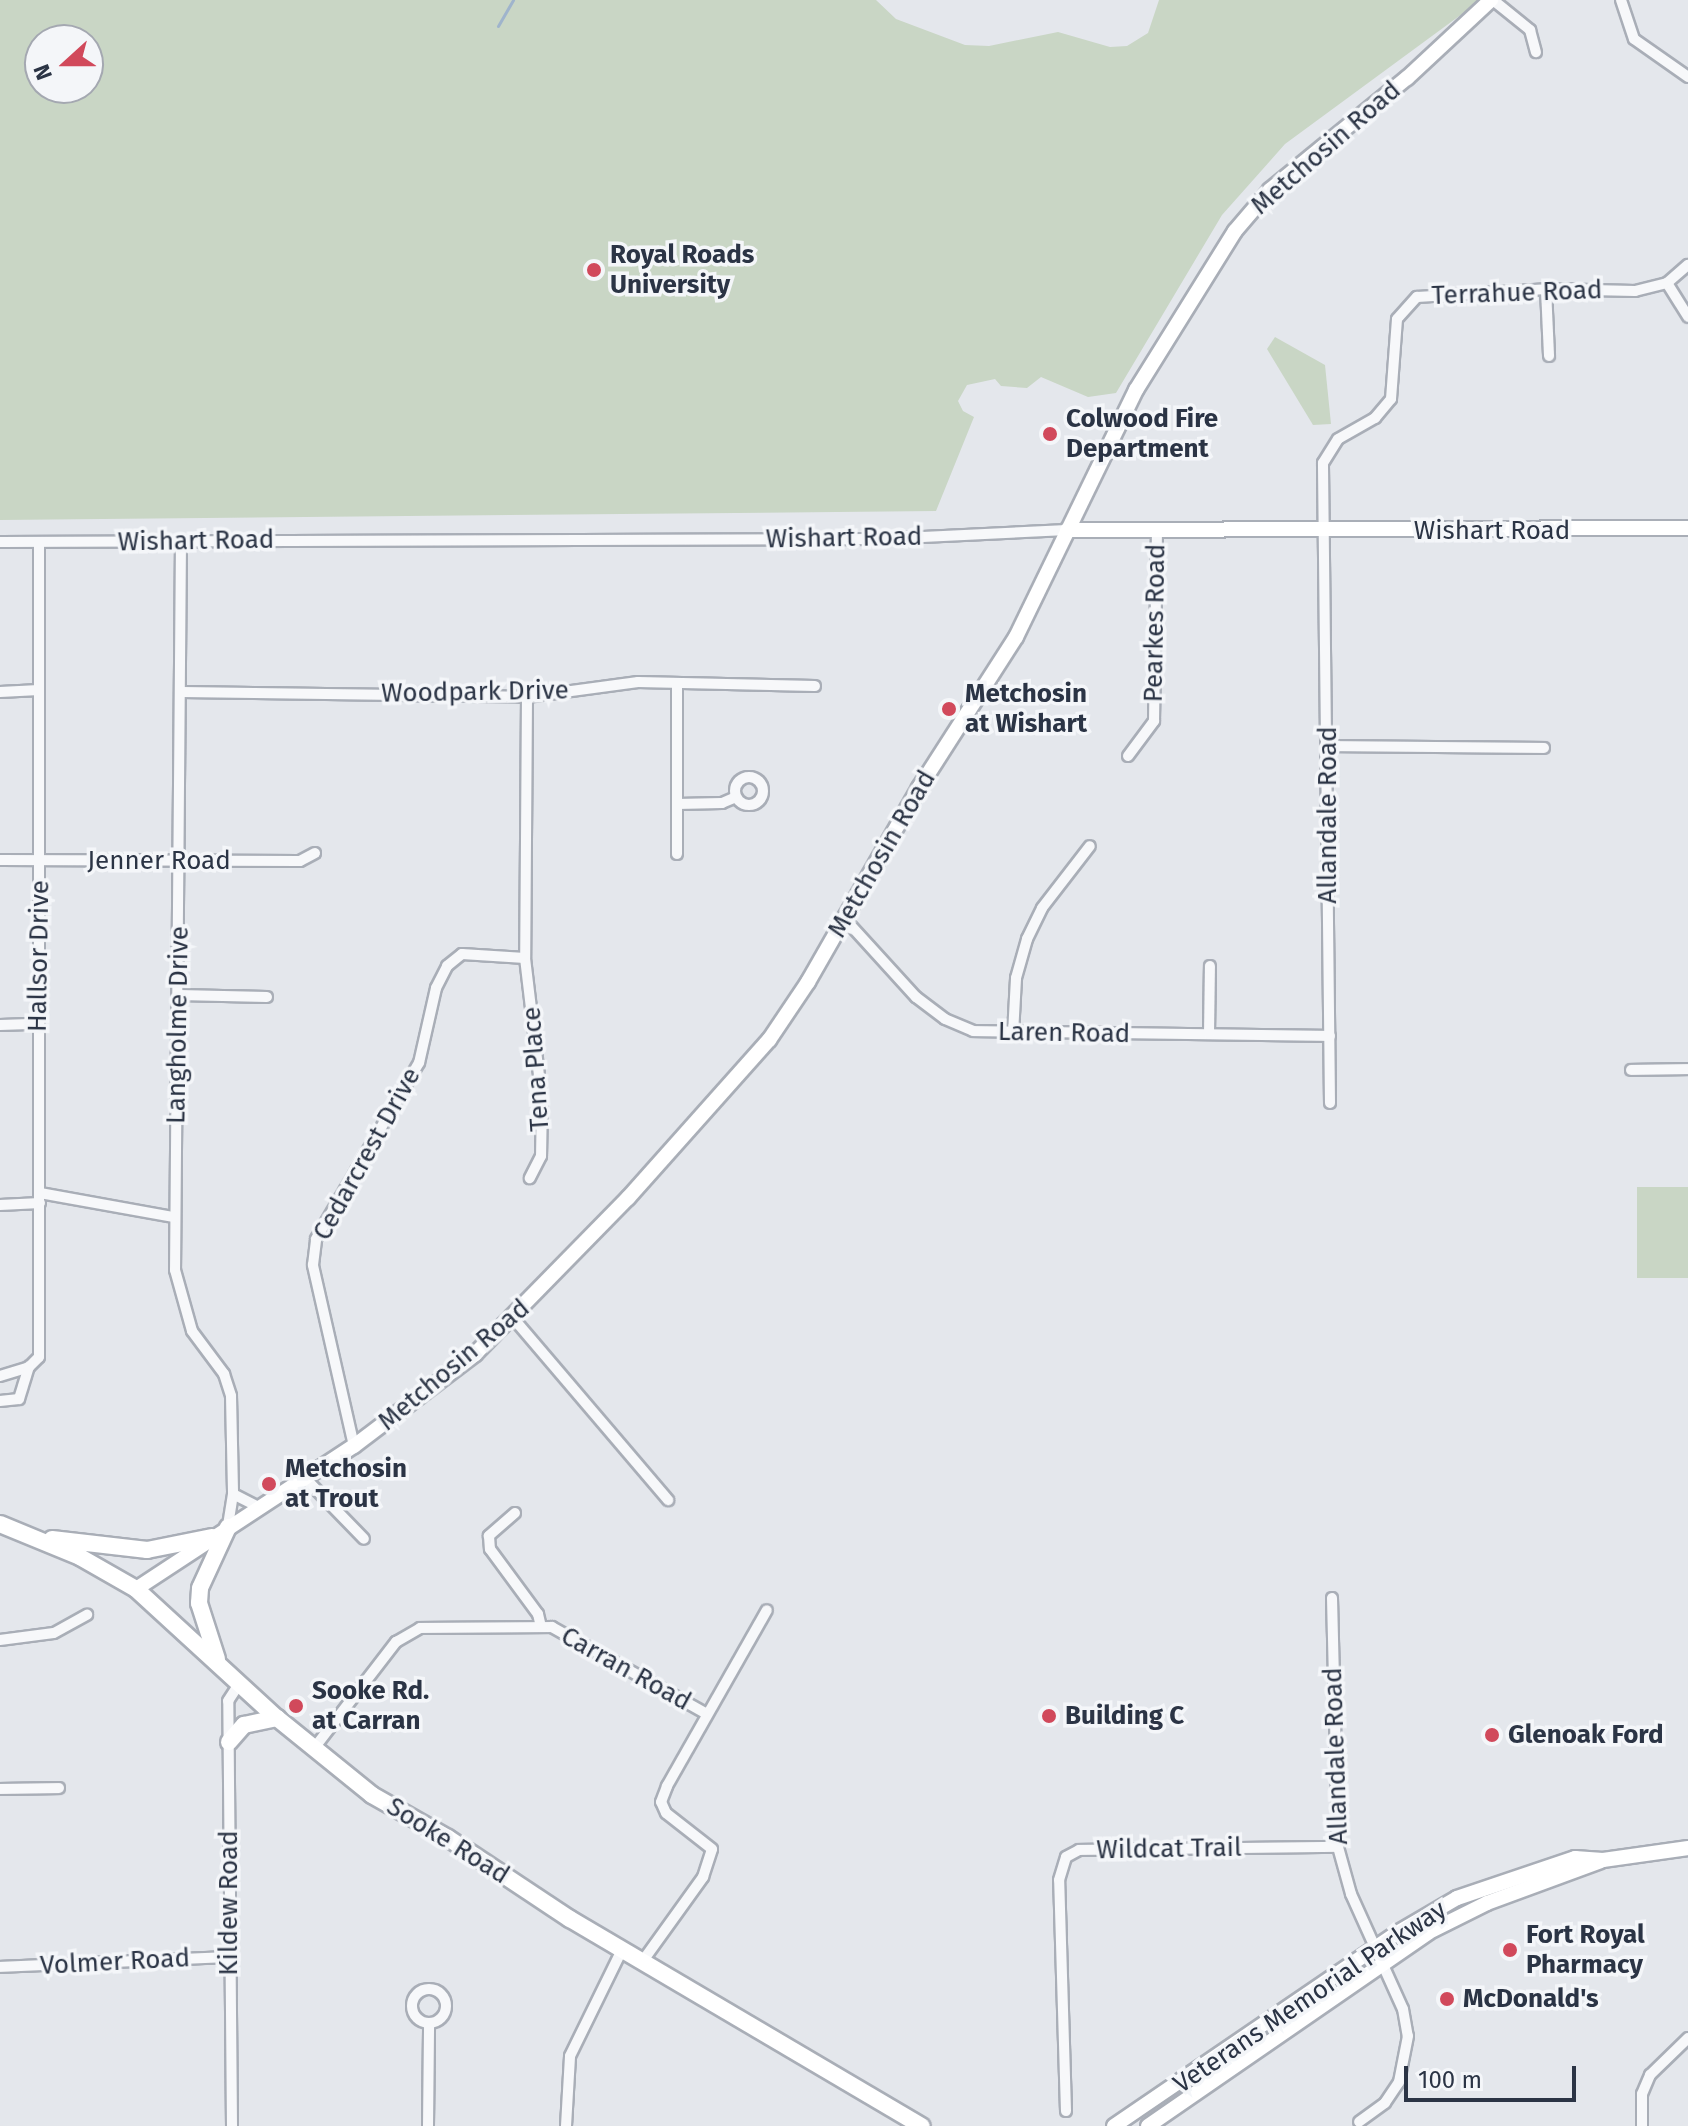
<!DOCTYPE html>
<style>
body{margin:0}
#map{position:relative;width:1688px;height:2126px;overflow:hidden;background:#e4e7ec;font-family:"Fira Sans",sans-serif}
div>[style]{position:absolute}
.green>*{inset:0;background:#c9d6c5;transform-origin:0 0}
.stream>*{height:3px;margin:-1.5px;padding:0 1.5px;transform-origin:1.5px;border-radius:1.5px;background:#9fb4cc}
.roads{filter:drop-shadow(2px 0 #a9aeb7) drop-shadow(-2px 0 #a9aeb7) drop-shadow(0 2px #a9aeb7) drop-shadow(0 -2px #a9aeb7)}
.street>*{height:10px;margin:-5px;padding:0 5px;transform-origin:5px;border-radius:5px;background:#f7f8fa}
.street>.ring{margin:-5px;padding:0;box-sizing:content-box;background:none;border:10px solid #f7f8fa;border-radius:50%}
.secondary>*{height:14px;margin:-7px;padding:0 7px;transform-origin:7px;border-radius:7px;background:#fff}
.primary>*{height:16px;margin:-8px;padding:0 8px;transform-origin:8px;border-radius:8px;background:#fff}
.dots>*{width:22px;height:22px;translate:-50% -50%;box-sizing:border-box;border:4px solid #f4f6f9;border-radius:50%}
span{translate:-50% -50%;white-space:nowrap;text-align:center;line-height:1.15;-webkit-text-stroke:7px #f4f6f9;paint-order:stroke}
.street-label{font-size:26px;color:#2b3445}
.poi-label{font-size:26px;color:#2b3445;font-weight:700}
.left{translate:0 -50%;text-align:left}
.north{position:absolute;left:24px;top:24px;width:80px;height:80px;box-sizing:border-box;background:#f4f6f9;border:2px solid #a4a8b1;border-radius:50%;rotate:249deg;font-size:22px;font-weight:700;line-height:32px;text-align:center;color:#2b3445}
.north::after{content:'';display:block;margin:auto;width:28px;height:36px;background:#d1495b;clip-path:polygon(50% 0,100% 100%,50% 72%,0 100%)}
.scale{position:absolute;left:1404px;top:2066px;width:172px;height:36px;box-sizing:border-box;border:4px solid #2b3445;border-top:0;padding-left:10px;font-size:24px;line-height:28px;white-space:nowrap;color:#2b3445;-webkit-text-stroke:6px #f4f6f9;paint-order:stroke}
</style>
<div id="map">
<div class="green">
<div style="clip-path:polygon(evenodd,0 0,876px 0,896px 19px,965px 45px,989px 46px,1058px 32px,1110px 47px,1127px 46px,1148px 33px,1159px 0,1481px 0,1285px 144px,1222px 215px,1116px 393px,1088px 397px,1041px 377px,1027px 388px,1001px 386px,995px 379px,967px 385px,958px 401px,963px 411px,974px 417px,936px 511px,0 520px,0 0,40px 40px,88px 40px,88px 88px,40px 88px,40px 40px)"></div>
<div style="clip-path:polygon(1275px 337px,1325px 365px,1331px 424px,1313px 425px,1267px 349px)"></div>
<div style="left:1688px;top:1187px;width:91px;height:51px;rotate:90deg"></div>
</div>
<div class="stream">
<div style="left:498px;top:26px;width:30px;rotate:-60deg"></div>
</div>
<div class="roads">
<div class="street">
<div style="left:1493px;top:0;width:48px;rotate:39deg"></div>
<div style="left:1530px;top:30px;width:23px;rotate:75deg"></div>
<div style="left:1621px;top:0;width:41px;rotate:71.6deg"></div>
<div style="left:1634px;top:39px;width:66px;rotate:35.1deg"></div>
<div style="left:1667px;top:283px;width:40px;rotate:58deg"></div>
<div style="left:1546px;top:289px;width:67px;rotate:87.4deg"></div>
<div style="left:181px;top:541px;width:729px;rotate:90.47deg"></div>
<div style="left:175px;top:1270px;width:63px;rotate:74.4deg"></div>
<div style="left:192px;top:1331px;width:54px;rotate:53.3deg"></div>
<div style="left:224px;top:1374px;width:23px;rotate:72deg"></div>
<div style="left:231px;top:1396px;width:98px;rotate:88.8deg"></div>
<div style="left:233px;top:1494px;width:33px;rotate:99deg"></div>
<div style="left:0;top:542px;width:881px;rotate:-0.2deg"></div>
<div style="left:881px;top:539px;width:186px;rotate:-2.8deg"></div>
<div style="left:0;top:692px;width:39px;rotate:-3deg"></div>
<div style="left:182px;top:692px;width:345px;rotate:0.8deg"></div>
<div style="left:527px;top:697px;width:112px;rotate:-7.7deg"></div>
<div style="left:638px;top:682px;width:177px;rotate:1.3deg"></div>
<div style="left:527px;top:697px;width:261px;rotate:90.4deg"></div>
<div style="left:525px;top:958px;width:144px;rotate:83.2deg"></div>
<div style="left:542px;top:1101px;width:55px;rotate:91deg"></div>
<div style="left:541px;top:1156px;width:25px;rotate:117deg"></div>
<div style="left:1327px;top:746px;width:217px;rotate:0.5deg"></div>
<div style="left:1128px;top:756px;width:44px;rotate:-53.4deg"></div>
<div style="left:1154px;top:721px;width:192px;rotate:-89.1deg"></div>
<div class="ring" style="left:735px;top:777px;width:18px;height:18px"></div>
<div style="left:677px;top:804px;width:45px;rotate:-1.3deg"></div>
<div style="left:722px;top:803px;width:15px;rotate:-23deg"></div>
<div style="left:677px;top:854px;width:171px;rotate:-90deg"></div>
<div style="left:0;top:860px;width:300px;rotate:0.2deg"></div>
<div style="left:300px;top:861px;width:17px;rotate:-28deg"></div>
<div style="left:844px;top:918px;width:107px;rotate:47.7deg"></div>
<div style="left:916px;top:997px;width:36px;rotate:37deg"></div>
<div style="left:945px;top:1019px;width:30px;rotate:23deg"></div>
<div style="left:973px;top:1031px;width:357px;rotate:0.8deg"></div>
<div style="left:179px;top:995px;width:88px;rotate:1.3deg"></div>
<div style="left:0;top:1025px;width:37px;rotate:-2deg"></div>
<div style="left:1013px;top:1034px;width:56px;rotate:-86.9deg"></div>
<div style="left:1016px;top:978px;width:41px;rotate:-74.2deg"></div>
<div style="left:1027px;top:939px;width:34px;rotate:-64deg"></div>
<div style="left:1042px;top:908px;width:78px;rotate:-52.3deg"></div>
<div style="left:1209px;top:1034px;width:68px;rotate:-89.2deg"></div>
<div style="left:1631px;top:1070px;width:57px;rotate:-1deg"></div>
<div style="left:1330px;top:1103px;width:640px;rotate:-90.63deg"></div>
<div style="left:1323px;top:463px;width:28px;rotate:-58deg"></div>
<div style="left:1338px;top:439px;width:43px;rotate:-29.6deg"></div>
<div style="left:1375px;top:418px;width:25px;rotate:-50deg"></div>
<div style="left:1391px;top:399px;width:80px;rotate:-85.7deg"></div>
<div style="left:1397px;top:319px;width:30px;rotate:-48deg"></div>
<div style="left:1417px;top:297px;width:129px;rotate:-3.5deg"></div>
<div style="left:1546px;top:289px;width:89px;rotate:1.3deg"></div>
<div style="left:1635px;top:291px;width:33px;rotate:-14deg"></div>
<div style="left:1667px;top:283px;width:28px;rotate:-41deg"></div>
<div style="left:40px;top:1193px;width:136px;rotate:10.2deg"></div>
<div style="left:0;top:1205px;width:40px;rotate:-2.9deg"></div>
<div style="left:514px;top:1319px;width:238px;rotate:49.6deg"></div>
<div style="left:0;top:1376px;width:30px;rotate:-17deg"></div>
<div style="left:29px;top:1367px;width:14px;rotate:-45deg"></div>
<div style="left:39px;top:1357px;width:815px;rotate:-90deg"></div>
<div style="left:0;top:1401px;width:19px;rotate:-6deg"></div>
<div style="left:19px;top:1399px;width:34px;rotate:-73deg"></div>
<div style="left:354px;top:1446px;width:186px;rotate:-102.8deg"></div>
<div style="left:313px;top:1265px;width:26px;rotate:-83deg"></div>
<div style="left:316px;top:1239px;width:204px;rotate:-59.7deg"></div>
<div style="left:419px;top:1063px;width:77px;rotate:-77.2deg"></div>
<div style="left:436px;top:988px;width:25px;rotate:-63deg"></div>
<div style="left:447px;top:966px;width:19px;rotate:-39deg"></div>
<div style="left:462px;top:954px;width:63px;rotate:3.6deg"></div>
<div style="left:304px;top:1477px;width:86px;rotate:45.9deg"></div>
<div style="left:233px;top:1494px;width:29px;rotate:27deg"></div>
<div style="left:515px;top:1513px;width:35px;rotate:139deg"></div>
<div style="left:489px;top:1536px;width:13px;rotate:86deg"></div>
<div style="left:490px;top:1549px;width:81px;rotate:53.6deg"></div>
<div style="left:538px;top:1614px;width:13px;rotate:77deg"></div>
<div style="left:1332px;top:1598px;width:249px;rotate:88.6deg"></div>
<div style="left:1338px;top:1847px;width:49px;rotate:74.5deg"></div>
<div style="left:1351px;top:1894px;width:126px;rotate:65.7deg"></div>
<div style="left:1403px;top:2009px;width:27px;rotate:80deg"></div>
<div style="left:1408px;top:2036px;width:47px;rotate:101.1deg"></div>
<div style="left:1399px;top:2082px;width:25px;rotate:124deg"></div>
<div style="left:1385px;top:2103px;width:32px;rotate:144deg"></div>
<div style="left:0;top:1640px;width:54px;rotate:-7.4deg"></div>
<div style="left:54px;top:1633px;width:38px;rotate:-29deg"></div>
<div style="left:315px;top:1747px;width:133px;rotate:-52.4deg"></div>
<div style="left:396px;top:1642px;width:28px;rotate:-30deg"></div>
<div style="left:420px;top:1628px;width:132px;rotate:-0.4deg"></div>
<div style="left:552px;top:1627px;width:176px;rotate:29.3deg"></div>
<div style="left:0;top:1789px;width:59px;rotate:-1deg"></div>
<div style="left:642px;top:1962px;width:105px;rotate:-54.3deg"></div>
<div style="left:703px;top:1877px;width:29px;rotate:-72deg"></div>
<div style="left:712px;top:1849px;width:58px;rotate:-142deg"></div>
<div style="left:666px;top:1813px;width:12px;rotate:-114deg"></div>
<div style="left:661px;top:1802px;width:17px;rotate:-69deg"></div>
<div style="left:667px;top:1786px;width:202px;rotate:-60.4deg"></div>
<div style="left:0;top:1967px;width:229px;rotate:-2.5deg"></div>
<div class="ring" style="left:412px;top:1989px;width:24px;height:24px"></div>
<div style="left:1066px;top:2111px;width:231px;rotate:-91.7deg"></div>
<div style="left:1059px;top:1880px;width:24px;rotate:-73deg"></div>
<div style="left:1066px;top:1857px;width:15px;rotate:-28deg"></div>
<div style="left:1079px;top:1850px;width:259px;rotate:-0.7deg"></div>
<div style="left:232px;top:2126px;width:425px;rotate:-90.5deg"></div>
<div style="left:228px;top:1701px;width:20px;rotate:-57deg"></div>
<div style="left:428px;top:2126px;width:103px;rotate:-89.4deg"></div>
<div style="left:566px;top:2126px;width:70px;rotate:-86.7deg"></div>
<div style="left:570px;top:2056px;width:118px;rotate:-63.9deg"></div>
<div style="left:1642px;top:2126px;width:32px;rotate:-90deg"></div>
<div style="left:1642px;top:2094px;width:21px;rotate:-67deg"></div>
<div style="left:1650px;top:2075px;width:53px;rotate:-44.2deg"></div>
</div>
<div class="secondary">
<div style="left:1067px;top:530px;width:621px;rotate:-0.18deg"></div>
<div style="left:136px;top:1589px;width:261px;rotate:-33.3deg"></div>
<div style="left:354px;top:1446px;width:152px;rotate:-37.2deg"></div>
<div style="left:475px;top:1354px;width:219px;rotate:-45.6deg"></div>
<div style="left:628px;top:1198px;width:212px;rotate:-48.3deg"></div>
<div style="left:769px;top:1040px;width:70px;rotate:-56.1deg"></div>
<div style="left:808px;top:982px;width:224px;rotate:-60.2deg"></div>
<div style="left:919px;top:788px;width:179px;rotate:-57.3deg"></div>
<div style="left:1016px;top:637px;width:275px;rotate:-64.1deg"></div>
<div style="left:1136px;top:390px;width:187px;rotate:-58.1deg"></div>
<div style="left:1235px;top:231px;width:54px;rotate:-49.5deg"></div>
<div style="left:1270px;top:190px;width:177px;rotate:-39.3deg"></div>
<div style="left:1407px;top:78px;width:115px;rotate:-42.9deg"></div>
<div style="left:1114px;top:2126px;width:343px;rotate:-34.3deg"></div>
<div style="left:1397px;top:1933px;width:69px;rotate:-30.3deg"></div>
<div style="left:1457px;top:1898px;width:125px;rotate:-18.7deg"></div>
<div style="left:1575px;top:1858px;width:28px;rotate:4deg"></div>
<div style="left:1603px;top:1860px;width:86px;rotate:-8deg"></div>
<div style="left:1148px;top:2126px;width:341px;rotate:-34.6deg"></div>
<div style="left:1429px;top:1932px;width:65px;rotate:-26.6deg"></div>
<div style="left:1487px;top:1903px;width:121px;rotate:-20.2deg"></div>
</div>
<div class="primary">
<div style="left:0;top:1524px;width:87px;rotate:22.4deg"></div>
<div style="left:80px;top:1557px;width:64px;rotate:29.7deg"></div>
<div style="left:136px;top:1589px;width:191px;rotate:42.5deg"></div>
<div style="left:277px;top:1718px;width:122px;rotate:39deg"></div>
<div style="left:372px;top:1795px;width:87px;rotate:29.5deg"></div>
<div style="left:448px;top:1838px;width:146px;rotate:33.6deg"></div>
<div style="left:570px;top:1919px;width:408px;rotate:30.5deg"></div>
<div style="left:52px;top:1539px;width:96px;rotate:6.6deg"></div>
<div style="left:147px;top:1550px;width:66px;rotate:-11.3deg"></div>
<div style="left:217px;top:1659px;width:59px;rotate:-107.8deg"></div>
<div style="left:199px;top:1603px;width:15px;rotate:-86deg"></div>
<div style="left:200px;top:1588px;width:67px;rotate:-65.3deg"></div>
<div style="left:229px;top:1742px;width:23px;rotate:-49deg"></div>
<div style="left:244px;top:1725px;width:34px;rotate:-12deg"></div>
</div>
</div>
<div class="dots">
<div style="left:594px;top:270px;background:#d1495b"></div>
<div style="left:1050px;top:434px;background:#d1495b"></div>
<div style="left:949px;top:709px;background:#d1495b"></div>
<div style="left:269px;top:1484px;background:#d1495b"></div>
<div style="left:296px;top:1706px;background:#d1495b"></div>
<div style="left:1049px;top:1716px;background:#d1495b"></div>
<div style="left:1492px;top:1735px;background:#d1495b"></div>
<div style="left:1510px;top:1950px;background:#d1495b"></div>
<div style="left:1447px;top:1999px;background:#d1495b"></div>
</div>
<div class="street-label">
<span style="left:1326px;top:148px;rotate:-41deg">Metchosin Road</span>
<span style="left:1517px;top:293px;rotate:-2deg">Terrahue Road</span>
<span style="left:1492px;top:531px">Wishart Road</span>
<span style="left:844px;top:538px;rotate:-1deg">Wishart Road</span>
<span style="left:196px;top:541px;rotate:-1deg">Wishart Road</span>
<span style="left:1155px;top:623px;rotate:-89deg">Pearkes Road</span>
<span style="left:475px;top:692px;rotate:-1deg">Woodpark Drive</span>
<span style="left:1328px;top:815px;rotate:-90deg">Allandale Road</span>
<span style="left:882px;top:854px;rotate:-60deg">Metchosin Road</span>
<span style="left:159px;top:861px">Jenner Road</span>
<span style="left:39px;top:956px;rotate:-89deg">Hallsor Drive</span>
<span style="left:178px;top:1025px;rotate:-89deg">Langholme Drive</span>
<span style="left:1064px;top:1033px;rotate:1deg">Laren Road</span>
<span style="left:536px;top:1069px;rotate:-94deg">Tena Place</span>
<span style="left:367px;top:1154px;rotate:-61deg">Cedarcrest Drive</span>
<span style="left:454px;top:1365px;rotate:-40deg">Metchosin Road</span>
<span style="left:626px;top:1669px;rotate:29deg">Carran Road</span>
<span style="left:1336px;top:1756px;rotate:-92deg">Allandale Road</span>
<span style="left:448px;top:1841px;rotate:32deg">Sooke Road</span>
<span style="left:1169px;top:1849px;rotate:-1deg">Wildcat Trail</span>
<span style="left:229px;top:1903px;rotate:-90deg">Kildew Road</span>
<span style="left:115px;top:1962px;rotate:-3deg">Volmer Road</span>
<span style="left:1310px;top:1997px;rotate:-34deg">Veterans Memorial Parkway</span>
</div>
<div class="poi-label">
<span class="left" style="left:610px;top:270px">Royal Roads<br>University</span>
<span class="left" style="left:1066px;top:434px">Colwood Fire<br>Department</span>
<span class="left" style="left:965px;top:709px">Metchosin<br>at Wishart</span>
<span class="left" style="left:285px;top:1484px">Metchosin<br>at Trout</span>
<span class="left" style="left:312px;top:1706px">Sooke Rd.<br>at Carran</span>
<span class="left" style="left:1065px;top:1716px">Building C</span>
<span class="left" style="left:1508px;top:1735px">Glenoak Ford</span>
<span class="left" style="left:1526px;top:1950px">Fort Royal<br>Pharmacy</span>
<span class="left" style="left:1463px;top:1999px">McDonald's</span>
</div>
<div class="north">N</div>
<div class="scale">100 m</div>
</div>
